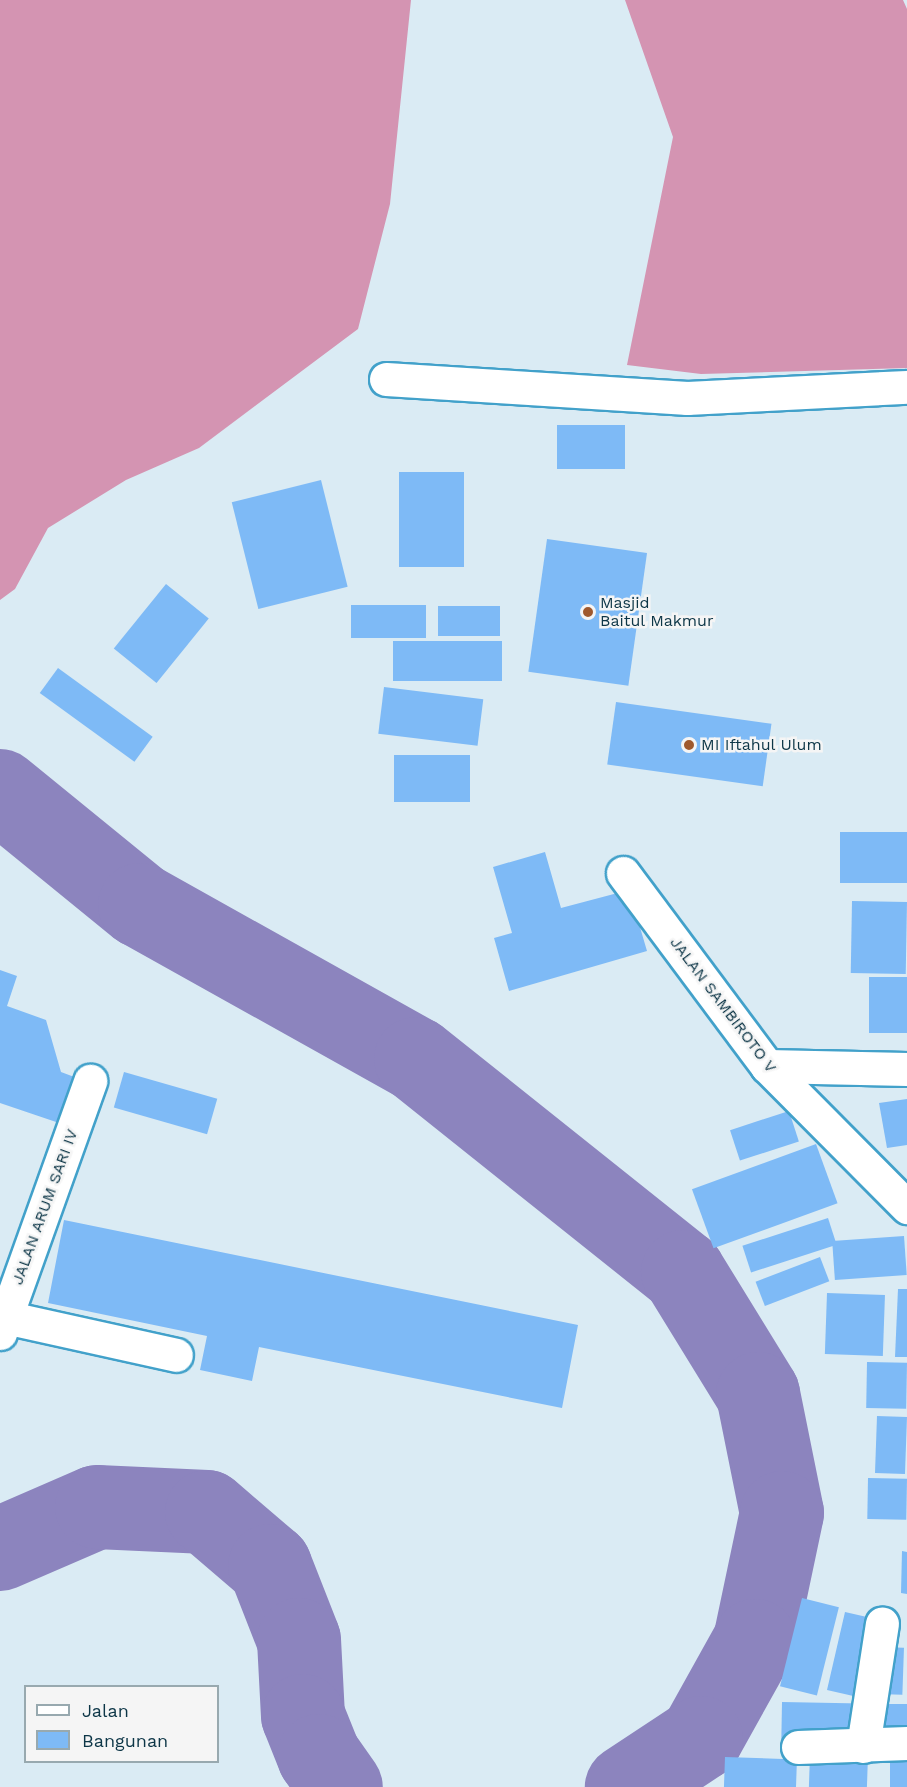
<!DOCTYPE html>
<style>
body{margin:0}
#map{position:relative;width:907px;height:1787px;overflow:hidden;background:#daebf4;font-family:"Work Sans",sans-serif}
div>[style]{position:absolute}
.forest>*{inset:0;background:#d494b2}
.river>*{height:84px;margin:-42px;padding:0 42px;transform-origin:42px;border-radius:42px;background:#8c84be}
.building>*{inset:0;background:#7ebaf6;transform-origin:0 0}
.roads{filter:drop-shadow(2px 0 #42a1ca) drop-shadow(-2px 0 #42a1ca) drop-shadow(0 2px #42a1ca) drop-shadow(0 -2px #42a1ca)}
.minor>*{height:33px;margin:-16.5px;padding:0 16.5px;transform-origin:16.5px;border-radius:16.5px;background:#fff}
.dots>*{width:16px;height:16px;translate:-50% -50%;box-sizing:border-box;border:3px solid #f5f5f5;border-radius:50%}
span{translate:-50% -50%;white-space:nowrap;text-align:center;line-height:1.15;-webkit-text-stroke:5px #f5f5f5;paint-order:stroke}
.poi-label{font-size:16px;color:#0d3647}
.left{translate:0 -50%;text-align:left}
.street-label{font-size:16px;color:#0d3647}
.legend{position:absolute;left:24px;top:1685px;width:195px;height:78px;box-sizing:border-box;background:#f5f5f5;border:2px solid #98a9af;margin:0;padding:8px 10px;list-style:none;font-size:18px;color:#0d3647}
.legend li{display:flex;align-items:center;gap:12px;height:30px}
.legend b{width:30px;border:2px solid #98a9af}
</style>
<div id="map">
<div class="forest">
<div style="clip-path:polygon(0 0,411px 0,390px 204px,358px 329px,199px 448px,126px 480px,48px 528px,15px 589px,0 600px)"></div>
<div style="clip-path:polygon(625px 0,903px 0,907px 9px,907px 368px,701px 374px,627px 365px,673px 137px)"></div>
</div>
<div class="river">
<div style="left:0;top:791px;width:181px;rotate:39.2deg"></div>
<div style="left:140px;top:905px;width:316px;rotate:29.2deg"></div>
<div style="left:416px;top:1059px;width:342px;rotate:38.6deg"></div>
<div style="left:683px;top:1272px;width:143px;rotate:58.4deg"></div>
<div style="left:758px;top:1394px;width:121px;rotate:78.6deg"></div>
<div style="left:782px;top:1513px;width:131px;rotate:101.9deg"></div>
<div style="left:755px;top:1641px;width:111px;rotate:119.1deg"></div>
<div style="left:701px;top:1738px;width:89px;rotate:146.5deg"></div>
<div style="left:0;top:1549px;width:106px;rotate:-23.4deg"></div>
<div style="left:97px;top:1507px;width:110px;rotate:2.6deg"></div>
<div style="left:207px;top:1512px;width:83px;rotate:40.6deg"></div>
<div style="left:270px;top:1566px;width:79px;rotate:68.6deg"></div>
<div style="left:299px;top:1640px;width:76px;rotate:87deg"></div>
<div style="left:303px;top:1716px;width:43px;rotate:68.2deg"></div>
<div style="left:319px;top:1756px;width:38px;rotate:55deg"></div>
</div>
<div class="building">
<div style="left:557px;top:425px;width:68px;height:44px"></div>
<div style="left:399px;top:472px;width:65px;height:95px"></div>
<div style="left:321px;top:480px;width:110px;height:92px;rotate:76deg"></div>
<div style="left:547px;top:539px;width:101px;height:134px;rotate:8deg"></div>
<div style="left:166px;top:584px;width:55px;height:83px;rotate:39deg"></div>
<div style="left:351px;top:605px;width:75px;height:33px"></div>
<div style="left:438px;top:606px;width:62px;height:30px"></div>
<div style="left:393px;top:641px;width:109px;height:40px"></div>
<div style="left:58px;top:668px;width:117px;height:31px;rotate:36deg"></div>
<div style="left:384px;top:687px;width:100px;height:47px;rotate:7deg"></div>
<div style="left:616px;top:702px;width:157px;height:63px;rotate:8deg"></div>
<div style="left:394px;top:755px;width:76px;height:47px"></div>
<div style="left:907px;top:832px;width:51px;height:67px;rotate:90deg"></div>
<div style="clip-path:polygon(545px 852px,561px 908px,629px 890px,647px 951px,509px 991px,494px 938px,512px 933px,493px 867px)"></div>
<div style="left:852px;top:901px;width:55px;height:72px;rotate:1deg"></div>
<div style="clip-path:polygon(0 970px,17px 976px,7px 1006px,46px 1020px,61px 1072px,77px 1078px,62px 1124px,0 1103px)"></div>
<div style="left:869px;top:977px;width:38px;height:56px"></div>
<div style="left:124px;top:1072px;width:97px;height:37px;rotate:16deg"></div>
<div style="clip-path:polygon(907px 1099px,907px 1145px,887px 1148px,879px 1103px)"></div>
<div style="left:789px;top:1111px;width:32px;height:62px;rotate:72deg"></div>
<div style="left:816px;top:1144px;width:63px;height:132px;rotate:70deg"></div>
<div style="left:828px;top:1218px;width:28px;height:90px;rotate:72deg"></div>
<div style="clip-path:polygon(64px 1220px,578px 1325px,562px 1408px,259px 1347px,252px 1381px,200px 1370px,207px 1336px,48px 1303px)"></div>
<div style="left:904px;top:1236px;width:39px;height:72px;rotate:86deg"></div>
<div style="left:820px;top:1257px;width:26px;height:69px;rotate:69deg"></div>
<div style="clip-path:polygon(898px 1289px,907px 1289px,907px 1357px,895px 1357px)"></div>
<div style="left:827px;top:1293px;width:58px;height:61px;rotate:2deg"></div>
<div style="left:867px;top:1362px;width:40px;height:46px;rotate:1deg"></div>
<div style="left:877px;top:1416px;width:30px;height:57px;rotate:2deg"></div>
<div style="left:868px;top:1478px;width:39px;height:41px;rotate:1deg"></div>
<div style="clip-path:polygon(902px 1551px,907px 1552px,907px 1594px,901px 1593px)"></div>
<div style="left:802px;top:1598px;width:38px;height:91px;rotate:14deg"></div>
<div style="left:845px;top:1612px;width:36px;height:80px;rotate:13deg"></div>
<div style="left:879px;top:1647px;width:25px;height:47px;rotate:2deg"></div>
<div style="left:782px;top:1702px;width:79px;height:37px;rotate:1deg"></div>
<div style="left:883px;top:1704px;width:24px;height:33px"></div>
<div style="left:890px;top:1749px;width:17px;height:38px"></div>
<div style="left:810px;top:1755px;width:58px;height:32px;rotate:2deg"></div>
<div style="left:725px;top:1757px;width:72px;height:30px;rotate:2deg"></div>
</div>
<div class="roads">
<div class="minor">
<div style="left:386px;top:379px;width:302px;rotate:3.6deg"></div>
<div style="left:687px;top:398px;width:220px;rotate:-2.9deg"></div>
<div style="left:623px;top:873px;width:241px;rotate:53.3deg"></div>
<div style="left:767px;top:1066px;width:199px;rotate:45.2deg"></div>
<div style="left:767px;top:1066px;width:140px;rotate:1.2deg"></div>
<div style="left:5px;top:1317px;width:175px;rotate:12.5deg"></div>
<div style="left:0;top:1333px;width:268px;rotate:-70.3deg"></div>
<div style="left:863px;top:1746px;width:124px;rotate:-81.2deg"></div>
<div style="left:798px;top:1747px;width:109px;rotate:-2.1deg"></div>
</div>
</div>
<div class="dots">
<div style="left:588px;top:612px;background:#9f592e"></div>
<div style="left:689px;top:745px;background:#9f592e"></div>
</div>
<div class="poi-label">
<span class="left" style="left:600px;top:612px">Masjid<br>Baitul Makmur</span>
<span class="left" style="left:701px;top:745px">MI Iftahul Ulum</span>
</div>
<div class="street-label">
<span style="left:723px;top:1005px;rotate:53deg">JALAN SAMBIROTO V</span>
<span style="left:45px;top:1207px;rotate:-70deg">JALAN ARUM SARI IV</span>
</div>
<ul class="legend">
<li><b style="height:8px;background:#fff"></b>Jalan</li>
<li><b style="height:16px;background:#7ebaf6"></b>Bangunan</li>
</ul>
</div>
